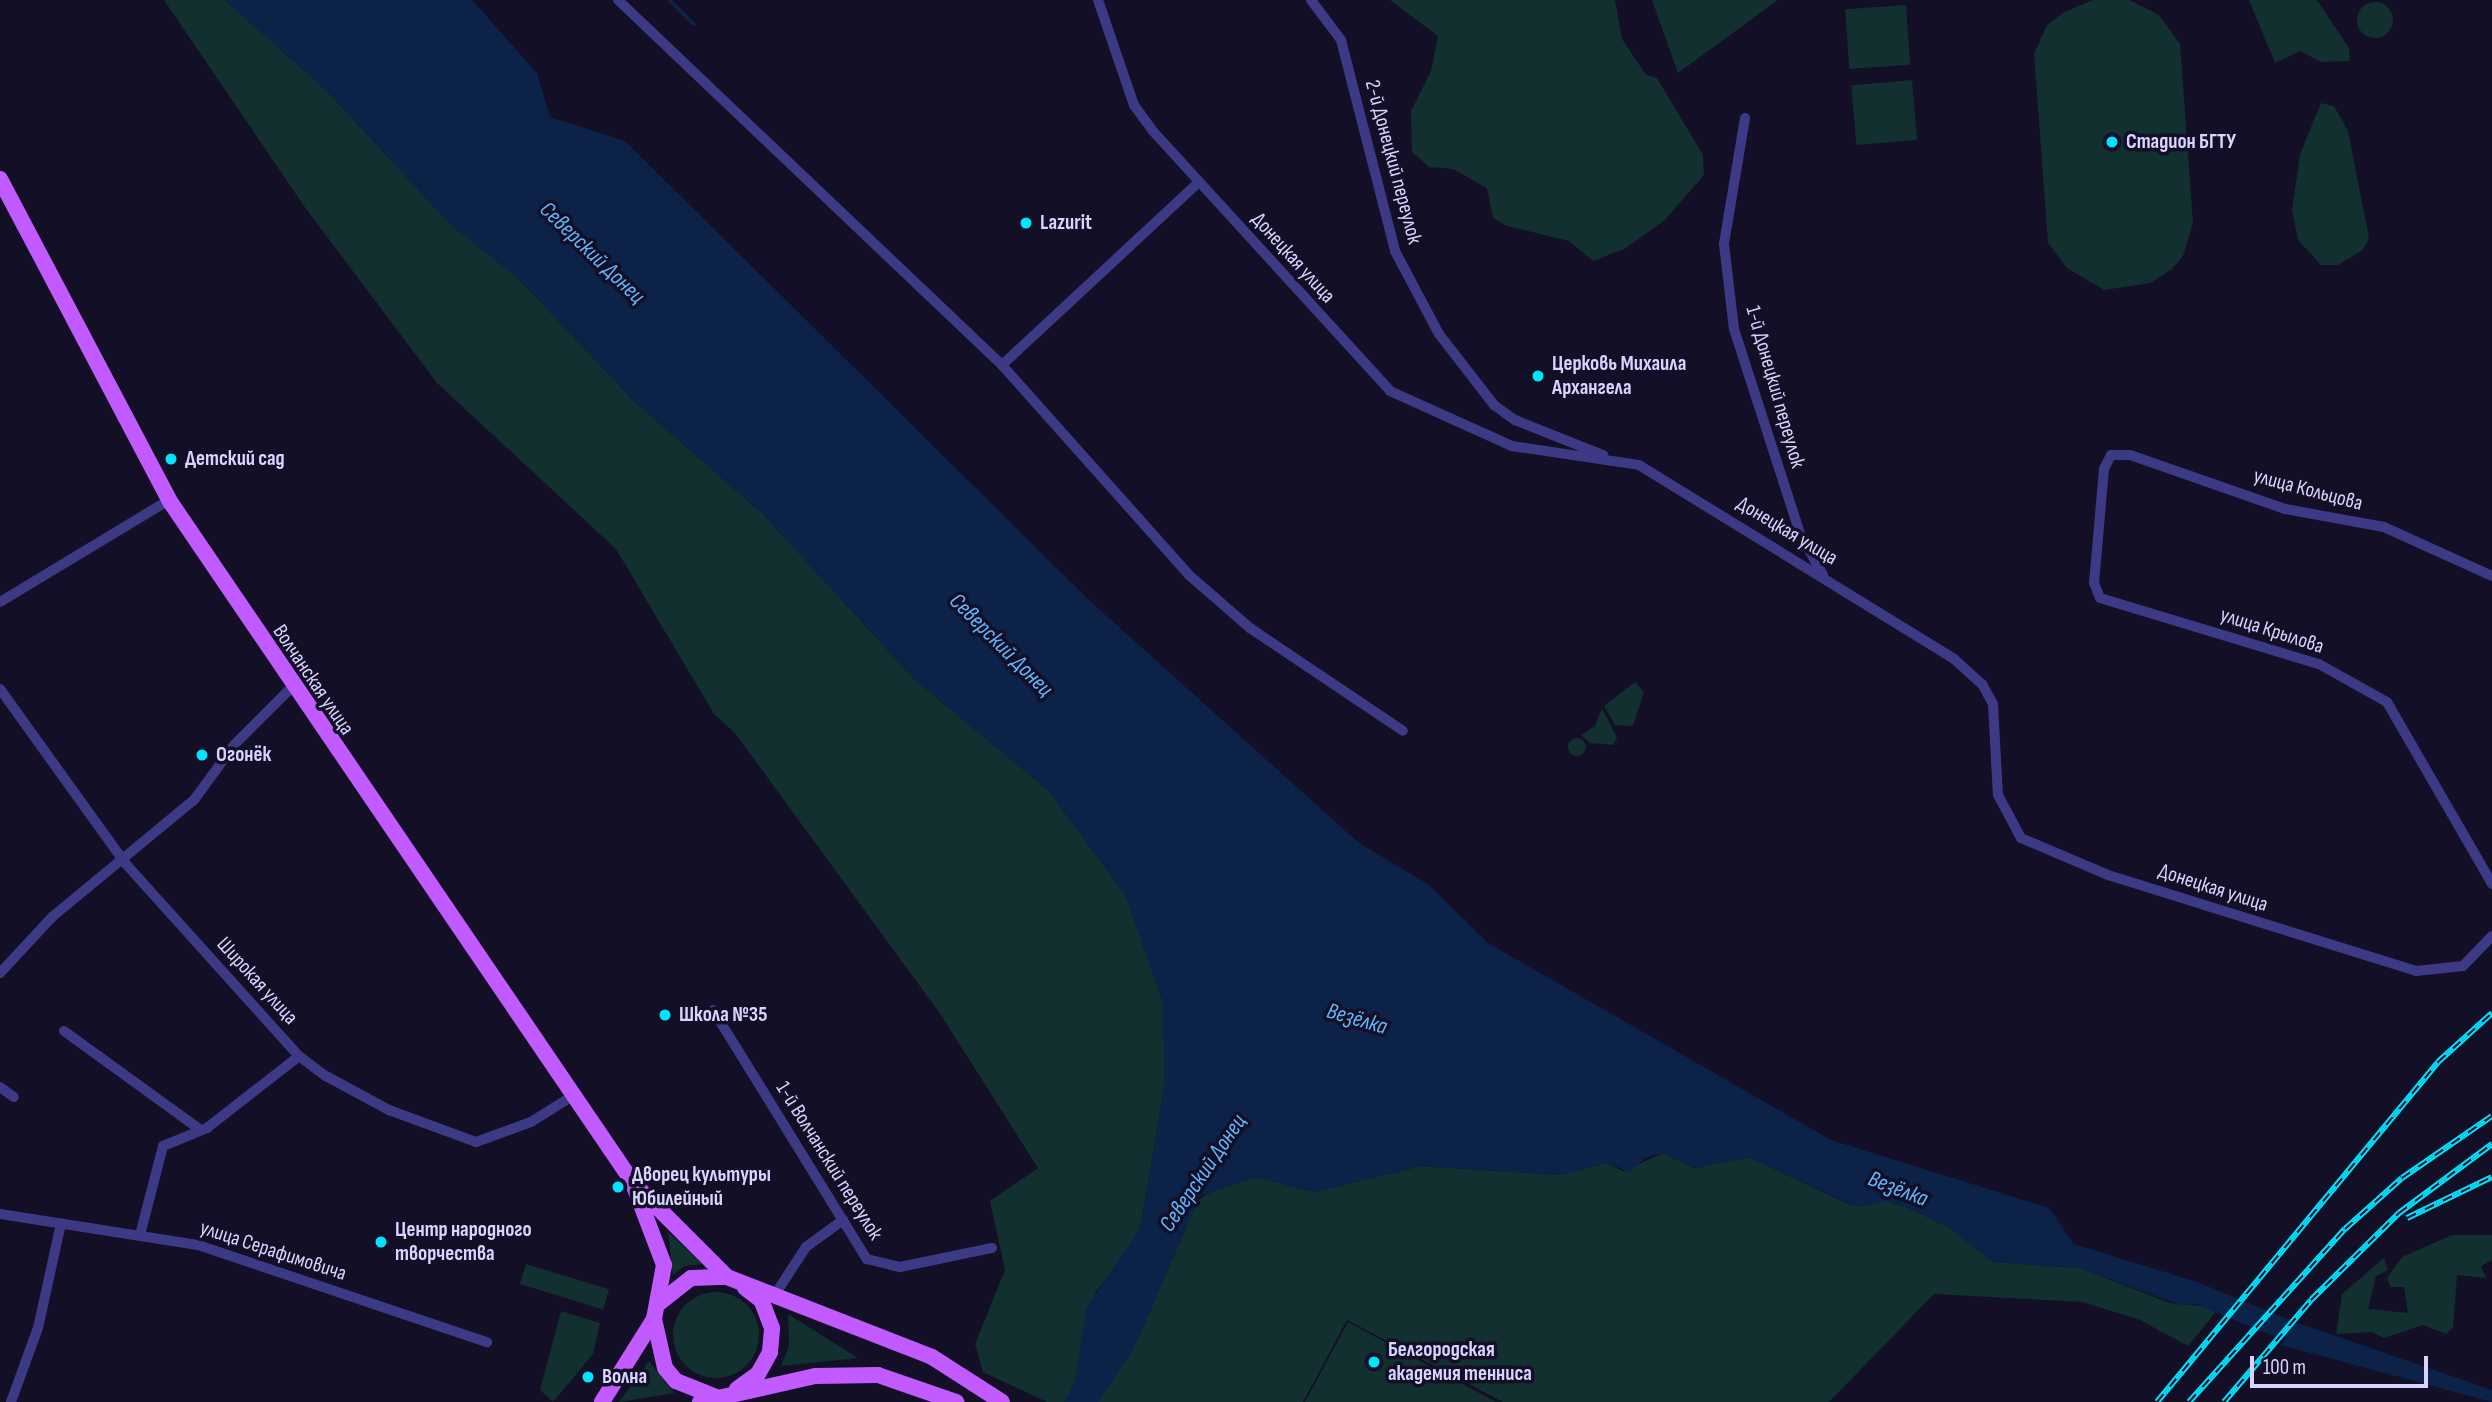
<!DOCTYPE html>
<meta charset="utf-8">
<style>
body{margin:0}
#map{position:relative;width:2492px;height:1402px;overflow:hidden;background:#130f26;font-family:"Sofia Sans Condensed",sans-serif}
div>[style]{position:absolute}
.green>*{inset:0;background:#12302f;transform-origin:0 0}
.round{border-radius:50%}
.water>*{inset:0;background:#0c2248}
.stream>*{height:3.5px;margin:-1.75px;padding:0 1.75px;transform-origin:1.75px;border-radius:1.75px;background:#0c2248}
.river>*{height:21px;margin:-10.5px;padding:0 10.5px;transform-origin:10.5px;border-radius:10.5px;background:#0c2248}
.minor>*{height:10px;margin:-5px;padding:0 5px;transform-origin:5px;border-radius:5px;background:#3d3a85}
.primary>*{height:16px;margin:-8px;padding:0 8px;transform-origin:8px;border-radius:8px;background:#c25bff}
.rail>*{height:6px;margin-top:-3px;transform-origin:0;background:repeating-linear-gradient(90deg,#130f26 0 10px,#00e5ff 0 20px);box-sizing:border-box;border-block:2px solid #00e5ff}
.dots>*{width:19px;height:19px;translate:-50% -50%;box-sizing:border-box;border:4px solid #130f26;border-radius:50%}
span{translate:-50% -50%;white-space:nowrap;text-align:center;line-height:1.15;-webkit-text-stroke:7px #130f26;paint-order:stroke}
.poi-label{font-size:21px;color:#d9d4ff;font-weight:700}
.left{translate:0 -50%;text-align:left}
.street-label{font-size:21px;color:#d9d4ff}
.water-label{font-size:23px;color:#62b6ff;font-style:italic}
.scale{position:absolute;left:2250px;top:1356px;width:178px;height:32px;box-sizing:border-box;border:4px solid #d9d4ff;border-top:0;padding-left:9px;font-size:21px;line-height:24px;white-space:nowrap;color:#d9d4ff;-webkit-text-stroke:5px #130f26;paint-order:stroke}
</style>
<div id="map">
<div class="green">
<div style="clip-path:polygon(164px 0,225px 0,327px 91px,451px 225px,517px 277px,635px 402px,764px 515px,914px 679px,1049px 791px,1126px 896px,1163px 1002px,1165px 1084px,1140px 1228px,1123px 1260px,1096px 1291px,1075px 1384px,1064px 1402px,1047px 1402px,983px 1372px,975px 1344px,1005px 1270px,990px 1201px,1038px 1168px,941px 1015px,735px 733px,714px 714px,616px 549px,437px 383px,304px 206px)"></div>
<div style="clip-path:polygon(1390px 0,1615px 0,1622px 39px,1646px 75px,1657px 78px,1703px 155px,1704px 175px,1664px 221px,1624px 249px,1593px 261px,1569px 241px,1507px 226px,1493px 218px,1487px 188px,1453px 169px,1429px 167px,1412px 152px,1411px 111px,1431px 71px,1438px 36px)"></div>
<div style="clip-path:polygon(1652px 0,1778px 0,1678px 73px)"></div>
<div style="clip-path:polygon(2129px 0,2159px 15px,2180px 44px,2193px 223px,2183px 256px,2171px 270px,2150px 283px,2104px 290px,2067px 268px,2048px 243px,2034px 54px,2047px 25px,2064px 12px,2093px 0)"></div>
<div style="clip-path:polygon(2249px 0,2317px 0,2349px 48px,2350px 61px,2321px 62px,2300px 51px,2275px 63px)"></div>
<div class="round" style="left:2357px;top:2px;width:36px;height:36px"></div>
<div style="left:1906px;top:5px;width:60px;height:61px;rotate:86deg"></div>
<div style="left:1912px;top:80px;width:60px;height:61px;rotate:85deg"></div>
<div style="clip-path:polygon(2321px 103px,2334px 106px,2348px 131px,2369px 238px,2363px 250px,2338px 265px,2321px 265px,2298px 240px,2292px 210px,2300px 154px)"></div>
<div style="clip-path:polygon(1635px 682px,1644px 692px,1633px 726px,1615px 725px,1604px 706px)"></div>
<div style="clip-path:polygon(1602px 708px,1617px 738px,1613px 745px,1590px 743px,1581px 735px,1595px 726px)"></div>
<div class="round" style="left:1568px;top:738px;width:18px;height:18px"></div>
<div style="clip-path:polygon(1663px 1153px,1694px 1168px,1749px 1157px,1851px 1205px,1887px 1201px,1908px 1208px,1950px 1228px,1993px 1262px,2080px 1268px,2170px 1303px,2219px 1308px,2188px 1346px,2140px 1320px,2083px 1302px,1934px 1294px,1829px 1402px,1503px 1402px,1347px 1320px,1303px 1402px,1098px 1402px,1139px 1336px,1198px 1200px,1216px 1189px,1257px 1177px,1314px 1192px,1421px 1166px,1559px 1175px,1607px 1163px,1623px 1171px)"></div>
<div style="clip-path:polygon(668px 1232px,703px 1264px,684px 1266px,673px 1275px)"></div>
<div style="clip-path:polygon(2452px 1235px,2492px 1235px,2492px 1260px,2481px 1266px,2486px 1278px,2457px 1275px,2453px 1328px,2446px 1334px,2423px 1325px,2384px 1338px,2372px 1332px,2336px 1334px,2342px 1294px,2384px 1258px,2388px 1270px,2376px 1276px,2368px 1309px,2408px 1313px,2404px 1287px,2390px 1287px,2387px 1278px,2402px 1257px)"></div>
<div style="left:526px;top:1264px;width:87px;height:21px;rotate:17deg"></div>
<div class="round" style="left:673px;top:1292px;width:86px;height:86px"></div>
<div style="clip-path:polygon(561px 1311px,600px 1323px,593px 1354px,553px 1402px,540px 1390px)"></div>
<div style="clip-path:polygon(788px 1314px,858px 1358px,781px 1366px,789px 1346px)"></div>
<div style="clip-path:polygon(1348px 1322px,1496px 1402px,1305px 1402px)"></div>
<div style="clip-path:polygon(649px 1361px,674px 1393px,619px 1402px)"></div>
</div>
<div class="water">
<div style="clip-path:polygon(225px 0,472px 0,537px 73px,550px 117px,625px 141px,1090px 601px,1359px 843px,1429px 885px,1488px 943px,1831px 1140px,2049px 1208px,2074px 1244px,2197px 1282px,2227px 1296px,2224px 1303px,2180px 1305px,2080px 1268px,1993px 1262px,1950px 1228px,1908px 1208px,1887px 1201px,1857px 1207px,1749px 1157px,1694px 1168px,1663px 1153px,1644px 1158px,1630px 1172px,1607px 1163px,1559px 1175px,1421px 1166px,1314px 1192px,1257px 1177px,1200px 1196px,1131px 1354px,1098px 1402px,1064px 1402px,1075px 1383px,1086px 1308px,1140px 1228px,1165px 1084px,1163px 1002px,1126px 896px,1049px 791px,914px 679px,764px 515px,635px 402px,517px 277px,451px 225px,327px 91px)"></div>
<div style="clip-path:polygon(2301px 1324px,2492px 1390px,2492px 1402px,2280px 1345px)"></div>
</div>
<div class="stream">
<div style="left:670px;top:0;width:34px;rotate:45deg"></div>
</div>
<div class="river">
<div style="left:2197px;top:1293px;width:132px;rotate:22.3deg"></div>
</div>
<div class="minor">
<div style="left:618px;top:0;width:530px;rotate:43.55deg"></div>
<div style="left:1002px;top:365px;width:269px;rotate:-42.9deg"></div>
<div style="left:1098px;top:0;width:111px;rotate:71.1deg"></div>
<div style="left:1134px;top:105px;width:31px;rotate:54deg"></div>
<div style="left:1152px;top:130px;width:353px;rotate:47.6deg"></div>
<div style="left:1390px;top:391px;width:134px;rotate:24.3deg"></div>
<div style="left:1512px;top:446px;width:128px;rotate:8.5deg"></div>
<div style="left:1639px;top:465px;width:370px;rotate:31.6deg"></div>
<div style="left:1954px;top:659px;width:38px;rotate:42deg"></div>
<div style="left:1982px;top:684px;width:23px;rotate:61deg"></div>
<div style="left:1993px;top:704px;width:91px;rotate:86.9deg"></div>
<div style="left:1998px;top:795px;width:49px;rotate:61.9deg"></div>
<div style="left:2021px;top:838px;width:95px;rotate:23deg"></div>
<div style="left:2108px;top:875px;width:323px;rotate:17.3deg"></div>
<div style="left:2416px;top:971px;width:47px;rotate:-6.1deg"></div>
<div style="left:2463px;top:966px;width:42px;rotate:-46deg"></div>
<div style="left:1311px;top:0;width:50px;rotate:53.1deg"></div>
<div style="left:1341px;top:40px;width:218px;rotate:75.6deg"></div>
<div style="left:1395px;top:251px;width:94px;rotate:62.1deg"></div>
<div style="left:1439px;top:334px;width:90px;rotate:52.2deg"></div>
<div style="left:1494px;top:405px;width:26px;rotate:36deg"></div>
<div style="left:1515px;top:420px;width:95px;rotate:21.7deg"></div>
<div style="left:1745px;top:118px;width:128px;rotate:99.5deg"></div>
<div style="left:1724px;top:244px;width:86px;rotate:83.3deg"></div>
<div style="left:1734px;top:329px;width:218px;rotate:72.1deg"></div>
<div style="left:1801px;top:536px;width:45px;rotate:60.6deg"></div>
<div style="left:1002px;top:365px;width:281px;rotate:48.3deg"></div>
<div style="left:1189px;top:575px;width:81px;rotate:41deg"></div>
<div style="left:1250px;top:628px;width:184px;rotate:33.9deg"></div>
<div style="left:2492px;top:576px;width:119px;rotate:-155.6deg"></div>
<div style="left:2384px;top:527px;width:101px;rotate:-169.7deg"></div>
<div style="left:2285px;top:509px;width:164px;rotate:-160.8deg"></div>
<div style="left:2130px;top:455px;width:19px;rotate:180deg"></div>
<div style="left:2111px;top:455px;width:16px;rotate:117deg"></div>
<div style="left:2104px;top:469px;width:114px;rotate:95deg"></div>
<div style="left:2094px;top:583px;width:16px;rotate:68deg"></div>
<div style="left:2100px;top:598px;width:229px;rotate:16.8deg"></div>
<div style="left:2319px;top:664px;width:78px;rotate:29.2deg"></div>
<div style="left:2387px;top:702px;width:210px;rotate:60deg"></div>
<div style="left:0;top:602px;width:197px;rotate:-31.1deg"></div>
<div style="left:0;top:689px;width:214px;rotate:54.3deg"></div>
<div style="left:125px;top:863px;width:260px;rotate:48deg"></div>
<div style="left:299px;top:1056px;width:34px;rotate:37deg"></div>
<div style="left:326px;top:1076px;width:72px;rotate:28.4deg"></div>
<div style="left:389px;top:1110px;width:93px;rotate:20.2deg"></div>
<div style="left:476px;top:1142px;width:59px;rotate:-20deg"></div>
<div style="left:531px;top:1122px;width:51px;rotate:-32.1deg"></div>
<div style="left:0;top:973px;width:76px;rotate:-47.1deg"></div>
<div style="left:52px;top:917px;width:184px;rotate:-39.5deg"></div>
<div style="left:194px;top:800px;width:69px;rotate:-53.8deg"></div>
<div style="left:235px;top:744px;width:79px;rotate:-45deg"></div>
<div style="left:713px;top:1010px;width:293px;rotate:58.3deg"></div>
<div style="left:867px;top:1259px;width:34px;rotate:14deg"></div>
<div style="left:900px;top:1267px;width:94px;rotate:-11.7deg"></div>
<div style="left:64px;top:1031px;width:169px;rotate:35.9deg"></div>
<div style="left:0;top:1087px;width:17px;rotate:36deg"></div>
<div style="left:0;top:1214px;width:200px;rotate:8.9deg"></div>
<div style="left:198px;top:1245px;width:305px;rotate:18.6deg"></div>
<div style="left:140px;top:1235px;width:92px;rotate:-75.5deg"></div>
<div style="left:163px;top:1146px;width:48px;rotate:-22.2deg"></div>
<div style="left:207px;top:1128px;width:117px;rotate:-38deg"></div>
<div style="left:776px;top:1293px;width:55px;rotate:-56.9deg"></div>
<div style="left:806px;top:1247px;width:46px;rotate:-36.1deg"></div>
<div style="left:11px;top:1402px;width:79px;rotate:-70deg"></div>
<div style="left:38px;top:1328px;width:107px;rotate:-77.6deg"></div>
</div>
<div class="primary">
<div style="left:0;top:179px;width:366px;rotate:62.2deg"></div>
<div style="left:171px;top:503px;width:820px;rotate:55.79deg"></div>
<div style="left:632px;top:1181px;width:90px;rotate:69.1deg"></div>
<div style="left:664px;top:1265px;width:55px;rotate:100.5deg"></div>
<div style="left:654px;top:1319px;width:98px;rotate:122.1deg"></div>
<div style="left:640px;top:1190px;width:123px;rotate:45deg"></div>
<div style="left:658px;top:1304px;width:42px;rotate:-38.2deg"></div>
<div style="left:691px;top:1278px;width:36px;rotate:-2deg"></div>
<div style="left:727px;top:1277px;width:220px;rotate:21.3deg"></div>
<div style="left:932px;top:1357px;width:83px;rotate:32.7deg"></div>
<div style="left:654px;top:1319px;width:50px;rotate:77.3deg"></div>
<div style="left:665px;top:1368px;width:17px;rotate:50deg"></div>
<div style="left:676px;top:1381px;width:43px;rotate:21.8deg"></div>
<div style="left:737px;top:1389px;width:26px;rotate:-36deg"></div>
<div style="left:758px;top:1374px;width:25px;rotate:-61deg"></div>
<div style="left:770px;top:1352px;width:24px;rotate:-85deg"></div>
<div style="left:772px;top:1328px;width:30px;rotate:-111deg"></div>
<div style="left:761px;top:1300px;width:20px;rotate:-143deg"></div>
<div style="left:700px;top:1402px;width:118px;rotate:-12.7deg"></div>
<div style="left:815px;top:1376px;width:63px;rotate:-0.9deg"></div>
<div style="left:878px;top:1375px;width:83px;rotate:19.1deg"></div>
</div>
<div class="rail">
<div style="left:2407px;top:1218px;width:94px;rotate:-25.8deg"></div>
<div style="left:2157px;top:1402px;width:441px;rotate:-50.4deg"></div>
<div style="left:2438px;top:1062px;width:73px;rotate:-42.2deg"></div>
<div style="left:2189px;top:1402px;width:233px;rotate:-48deg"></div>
<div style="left:2345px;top:1229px;width:76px;rotate:-41.8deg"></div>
<div style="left:2402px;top:1178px;width:109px;rotate:-34.6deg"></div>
<div style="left:2224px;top:1402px;width:134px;rotate:-49.5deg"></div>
<div style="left:2311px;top:1300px;width:124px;rotate:-44.7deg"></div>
<div style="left:2399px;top:1213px;width:116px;rotate:-36.6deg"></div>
</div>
<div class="dots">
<div style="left:2112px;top:142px;background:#00e5ff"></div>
<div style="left:1026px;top:223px;background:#00e5ff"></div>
<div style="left:1538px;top:376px;background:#00e5ff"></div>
<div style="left:171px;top:459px;background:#00e5ff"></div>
<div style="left:202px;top:755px;background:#00e5ff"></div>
<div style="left:665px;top:1015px;background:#00e5ff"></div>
<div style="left:618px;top:1187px;background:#00e5ff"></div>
<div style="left:381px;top:1242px;background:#00e5ff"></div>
<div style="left:1374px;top:1362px;background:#00e5ff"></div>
<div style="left:588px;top:1377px;background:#00e5ff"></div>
</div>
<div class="poi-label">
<span class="left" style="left:2126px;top:142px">Стадион БГТУ</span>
<span class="left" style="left:1040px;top:223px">Lazurit</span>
<span class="left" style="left:1552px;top:376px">Церковь Михаила<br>Архангела</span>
<span class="left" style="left:185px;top:459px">Детский сад</span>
<span class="left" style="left:216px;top:755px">Огонёк</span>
<span class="left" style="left:679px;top:1015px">Школа №35</span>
<span class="left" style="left:632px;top:1187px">Дворец культуры<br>Юбилейный</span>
<span class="left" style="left:395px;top:1242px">Центр народного<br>творчества</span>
<span class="left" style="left:1388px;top:1362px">Белгородская<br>академия тенниса</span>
<span class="left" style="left:602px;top:1377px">Волна</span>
</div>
<div class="street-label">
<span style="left:1393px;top:162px;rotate:75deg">2-й Донецкий переулок</span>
<span style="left:1293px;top:258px;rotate:48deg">Донецкая улица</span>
<span style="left:1775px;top:387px;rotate:74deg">1-й Донецкий переулок</span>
<span style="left:2308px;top:490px;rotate:15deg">улица Кольцова</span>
<span style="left:1787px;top:531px;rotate:31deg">Донецкая улица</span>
<span style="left:2272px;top:631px;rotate:18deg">улица Крылова</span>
<span style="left:313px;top:680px;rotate:56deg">Волчанская улица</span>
<span style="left:2213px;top:888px;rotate:18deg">Донецкая улица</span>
<span style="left:257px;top:981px;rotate:48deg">Широкая улица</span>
<span style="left:829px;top:1161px;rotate:58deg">1-й Волчанский переулок</span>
<span style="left:273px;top:1251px;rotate:18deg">улица Серафимовича</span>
</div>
<div class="water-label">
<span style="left:592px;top:253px;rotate:44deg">Северский Донец</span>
<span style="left:1001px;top:645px;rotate:45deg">Северский Донец</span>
<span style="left:1357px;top:1019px;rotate:16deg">Везёлка</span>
<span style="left:1203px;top:1173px;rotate:-56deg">Северский Донец</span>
<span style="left:1898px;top:1189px;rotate:21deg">Везёлка</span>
</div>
<div class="scale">100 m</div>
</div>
